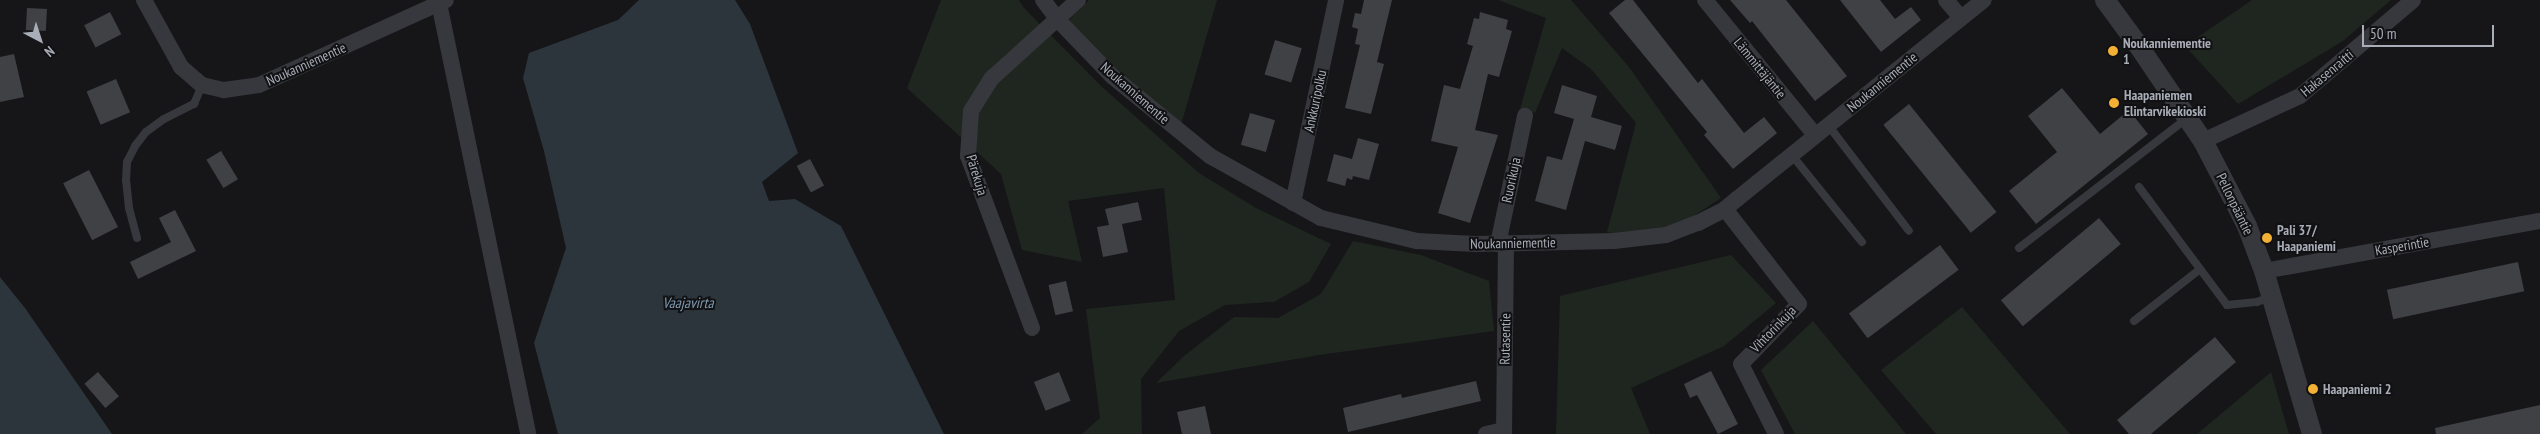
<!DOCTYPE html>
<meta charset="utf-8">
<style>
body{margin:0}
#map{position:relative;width:2540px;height:434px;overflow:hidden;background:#161618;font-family:"PT Sans Narrow",sans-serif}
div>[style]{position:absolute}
.green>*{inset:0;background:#1e261f}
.water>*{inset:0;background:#2c353c}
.building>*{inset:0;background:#404145;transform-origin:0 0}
.service>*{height:8px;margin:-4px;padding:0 4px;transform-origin:4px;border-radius:4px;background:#37383d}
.minor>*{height:16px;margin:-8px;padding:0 8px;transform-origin:8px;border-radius:8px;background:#37383d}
.tertiary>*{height:20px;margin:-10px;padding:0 10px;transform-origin:10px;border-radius:10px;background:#37383d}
.dots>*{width:14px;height:14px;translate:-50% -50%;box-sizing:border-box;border:2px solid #111113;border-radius:50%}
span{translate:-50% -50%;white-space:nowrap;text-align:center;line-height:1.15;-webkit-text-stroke:4px #111113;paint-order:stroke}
.poi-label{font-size:14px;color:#a8adb8;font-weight:700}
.left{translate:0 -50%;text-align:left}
.street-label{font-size:14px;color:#a8adb8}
.water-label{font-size:15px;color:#7f9bb3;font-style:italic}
.north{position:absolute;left:15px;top:15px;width:50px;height:50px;-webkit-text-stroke:4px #111113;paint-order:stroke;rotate:140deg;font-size:14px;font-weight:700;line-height:20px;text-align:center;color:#a8adb8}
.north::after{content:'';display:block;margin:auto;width:18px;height:22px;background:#a8adb8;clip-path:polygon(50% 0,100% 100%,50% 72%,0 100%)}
.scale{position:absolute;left:2362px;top:25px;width:132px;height:22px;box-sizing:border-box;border:2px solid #a8adb8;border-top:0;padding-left:6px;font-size:15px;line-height:18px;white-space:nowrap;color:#a8adb8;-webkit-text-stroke:4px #111113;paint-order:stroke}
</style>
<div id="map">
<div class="green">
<div style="clip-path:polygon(941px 0,1019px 0,1024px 8px,1101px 86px,1199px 173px,1256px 208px,1331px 244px,1309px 282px,1274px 302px,1225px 305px,1179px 331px,1141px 379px,1142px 434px,1082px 434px,1100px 418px,1086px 309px,1175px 300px,1164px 188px,1068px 201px,1082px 262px,1022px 250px,1001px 174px,907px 88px)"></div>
<div style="clip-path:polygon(1089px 0,1217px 0,1181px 125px,1116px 70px,1068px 21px)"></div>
<div style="clip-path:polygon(1498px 0,1571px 0,1629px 67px,1721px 198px,1691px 218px,1663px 228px,1617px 234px,1607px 232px,1636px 123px,1591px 69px,1562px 48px,1535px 113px,1520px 109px,1546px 18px)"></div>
<div style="clip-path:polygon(2252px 0,2391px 0,2343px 41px,2238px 104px,2185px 46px)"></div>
<div style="clip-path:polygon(1353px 241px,1421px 255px,1489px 281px,1494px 331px,1319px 355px,1156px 383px,1184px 356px,1234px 317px,1278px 318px,1321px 294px)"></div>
<div style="clip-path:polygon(1731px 255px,1776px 303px,1724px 346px,1631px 388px,1650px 434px,1556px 434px,1560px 296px)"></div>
<div style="clip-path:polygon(1962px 307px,2070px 434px,1936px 434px,1881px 370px)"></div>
<div style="clip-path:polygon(1813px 321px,1906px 434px,1795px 434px,1761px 370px)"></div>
<div style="clip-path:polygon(2271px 372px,2289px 434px,2197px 434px)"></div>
</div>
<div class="water">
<div style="clip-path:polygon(639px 0,735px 0,750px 24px,798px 153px,762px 182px,769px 201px,795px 199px,841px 226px,944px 434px,558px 434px,534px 343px,566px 248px,544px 151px,523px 78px,529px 53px,618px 20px)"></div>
<div style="clip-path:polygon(0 277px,25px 308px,112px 434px,0 434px)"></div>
</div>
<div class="building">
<div style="clip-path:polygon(1364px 0,1392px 0,1377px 62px,1384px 64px,1371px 114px,1345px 108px,1360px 45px,1355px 44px,1358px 29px,1352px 27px,1355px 13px,1361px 14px)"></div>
<div style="clip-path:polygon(1625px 0,1633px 0,1698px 83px,1702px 79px,1744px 133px,1764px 117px,1777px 133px,1733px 169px,1704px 135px,1707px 132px,1609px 13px)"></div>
<div style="clip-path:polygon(1730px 0,1786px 0,1847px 76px,1815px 101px,1752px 21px,1750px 23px)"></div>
<div style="clip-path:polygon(1840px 0,1880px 0,1895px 19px,1911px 7px,1921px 20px,1881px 52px)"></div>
<div style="left:27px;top:8px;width:20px;height:22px;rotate:3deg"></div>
<div style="left:110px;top:12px;width:25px;height:29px;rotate:63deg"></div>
<div style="clip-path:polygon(1480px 12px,1508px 20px,1506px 29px,1512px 31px,1499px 77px,1488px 74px,1475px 130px,1498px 135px,1470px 223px,1438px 213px,1458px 147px,1431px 141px,1444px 85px,1460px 89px,1473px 46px,1467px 44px,1474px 18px,1479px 19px)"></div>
<div style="left:1275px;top:40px;width:28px;height:36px;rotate:17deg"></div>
<div style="clip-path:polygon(14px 54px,24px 97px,0 102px,0 57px)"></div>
<div style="left:116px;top:79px;width:36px;height:32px;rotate:67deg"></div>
<div style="clip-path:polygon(1562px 85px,1597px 96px,1591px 117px,1622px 126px,1615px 150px,1585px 141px,1566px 210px,1535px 201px,1547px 156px,1562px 160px,1574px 119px,1554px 113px)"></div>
<div style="clip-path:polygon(2062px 88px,2100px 134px,2129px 110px,2148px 134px,2036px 224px,2009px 191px,2057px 152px,2028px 116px)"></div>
<div style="left:1909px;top:104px;width:139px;height:33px;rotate:51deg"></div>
<div style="left:1250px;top:113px;width:26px;height:33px;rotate:16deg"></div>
<div style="clip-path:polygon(1358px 138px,1379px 144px,1369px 180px,1353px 176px,1352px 180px,1347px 178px,1345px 186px,1327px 181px,1334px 154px,1352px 159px)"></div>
<div style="left:221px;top:151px;width:33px;height:17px;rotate:59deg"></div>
<div style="left:810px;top:159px;width:30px;height:15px;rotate:62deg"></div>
<div style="left:89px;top:170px;width:64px;height:29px;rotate:63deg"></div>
<div style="clip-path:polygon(1138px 202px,1142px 220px,1122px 224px,1128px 252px,1103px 257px,1097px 227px,1109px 225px,1105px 209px)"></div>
<div style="clip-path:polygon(175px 210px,196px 251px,138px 279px,130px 262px,171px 242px,159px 218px)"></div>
<div style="left:2099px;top:218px;width:34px;height:128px;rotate:50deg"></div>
<div style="left:1940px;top:245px;width:31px;height:114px;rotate:53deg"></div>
<div style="left:2518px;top:262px;width:30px;height:134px;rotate:78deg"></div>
<div style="left:1066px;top:281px;width:31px;height:18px;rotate:77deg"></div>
<div style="clip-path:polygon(2215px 337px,2236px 362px,2151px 434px,2129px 434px,2117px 420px)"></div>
<div style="clip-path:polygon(1711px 371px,1738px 424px,1718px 434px,1697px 395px,1690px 398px,1684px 384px)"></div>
<div style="left:98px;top:372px;width:32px;height:18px;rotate:49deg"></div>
<div style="left:1059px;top:372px;width:31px;height:27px;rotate:68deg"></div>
<div style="clip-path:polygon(1476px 381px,1481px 401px,1348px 432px,1343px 408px,1401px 394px,1402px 398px)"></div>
<div style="clip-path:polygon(2540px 405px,2540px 434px,2436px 434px,2435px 428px)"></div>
<div style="clip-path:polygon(1205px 406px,1211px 434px,1182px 434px,1177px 412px)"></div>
</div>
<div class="service">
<div style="left:1828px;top:125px;width:133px;rotate:52.6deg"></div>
<div style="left:1791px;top:154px;width:113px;rotate:51.1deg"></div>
<div style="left:2139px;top:187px;width:147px;rotate:53.3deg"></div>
<div style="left:2227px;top:305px;width:30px;rotate:-6deg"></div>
<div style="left:2257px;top:302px;width:14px;rotate:-21deg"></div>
<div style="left:137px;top:238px;width:31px;rotate:-105deg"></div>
<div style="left:129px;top:208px;width:27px;rotate:-96deg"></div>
<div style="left:126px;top:181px;width:19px;rotate:-87deg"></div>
<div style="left:127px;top:162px;width:18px;rotate:-63deg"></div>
<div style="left:135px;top:146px;width:18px;rotate:-52deg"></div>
<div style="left:146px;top:132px;width:22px;rotate:-36deg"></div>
<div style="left:164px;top:119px;width:34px;rotate:-27deg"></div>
<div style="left:194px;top:104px;width:21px;rotate:-67deg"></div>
<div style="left:2019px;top:248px;width:211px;rotate:-37.7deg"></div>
<div style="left:2134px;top:321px;width:84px;rotate:-38.2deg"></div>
</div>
<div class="minor">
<div style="left:144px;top:0;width:77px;rotate:61.1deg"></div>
<div style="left:181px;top:67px;width:28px;rotate:41deg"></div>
<div style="left:202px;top:85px;width:23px;rotate:13deg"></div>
<div style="left:224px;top:90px;width:35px;rotate:-8deg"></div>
<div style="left:259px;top:85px;width:205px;rotate:-24.4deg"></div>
<div style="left:1043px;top:0;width:25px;rotate:53deg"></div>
<div style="left:1058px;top:20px;width:78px;rotate:46deg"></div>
<div style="left:1112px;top:76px;width:127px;rotate:39.2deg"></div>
<div style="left:1210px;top:156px;width:127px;rotate:29.2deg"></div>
<div style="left:1321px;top:218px;width:99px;rotate:13.5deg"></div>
<div style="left:1417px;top:241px;width:58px;rotate:3deg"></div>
<div style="left:1475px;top:244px;width:139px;rotate:-1.2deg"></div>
<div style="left:1614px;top:241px;width:52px;rotate:-6.6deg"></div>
<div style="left:1666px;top:235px;width:34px;rotate:-21deg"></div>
<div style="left:1698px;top:223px;width:30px;rotate:-27deg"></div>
<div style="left:1725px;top:209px;width:16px;rotate:-40deg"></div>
<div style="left:1737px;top:199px;width:317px;rotate:-38.9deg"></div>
<div style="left:1705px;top:0;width:174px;rotate:50.8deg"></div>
<div style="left:1946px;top:0;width:23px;rotate:50deg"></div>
<div style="left:439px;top:3px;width:440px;rotate:78.3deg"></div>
<div style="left:2203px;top:141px;width:107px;rotate:-24.9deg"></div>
<div style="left:2300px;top:96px;width:148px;rotate:-40.3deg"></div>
<div style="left:1293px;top:203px;width:208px;rotate:-78deg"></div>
<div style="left:1725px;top:209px;width:120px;rotate:52.1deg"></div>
<div style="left:1799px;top:304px;width:83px;rotate:134deg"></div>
<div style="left:1741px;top:364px;width:78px;rotate:63.4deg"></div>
<div style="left:1498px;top:244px;width:131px;rotate:-78.1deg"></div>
<div style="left:2264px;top:271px;width:280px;rotate:-10.3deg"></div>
<div style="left:1032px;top:328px;width:184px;rotate:-110.4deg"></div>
<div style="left:968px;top:156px;width:45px;rotate:-86.2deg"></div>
<div style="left:971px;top:111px;width:39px;rotate:-58deg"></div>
<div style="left:992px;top:78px;width:116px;rotate:-42.2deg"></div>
<div style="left:1486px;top:434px;width:17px;rotate:-13deg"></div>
<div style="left:1504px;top:434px;width:191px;rotate:-89.4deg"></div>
</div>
<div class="tertiary">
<div style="left:2105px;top:0;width:56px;rotate:53.7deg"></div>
<div style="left:2138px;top:45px;width:116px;rotate:55.9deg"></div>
<div style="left:2203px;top:141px;width:96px;rotate:62.6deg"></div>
<div style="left:2247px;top:226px;width:48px;rotate:69.3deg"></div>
<div style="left:2264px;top:271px;width:170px;rotate:73.6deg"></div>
</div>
<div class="dots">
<div style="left:2113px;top:51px;background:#f2b134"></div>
<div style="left:2114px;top:103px;background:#f2b134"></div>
<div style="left:2267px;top:238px;background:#f2b134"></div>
<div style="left:2313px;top:389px;background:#f2b134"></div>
</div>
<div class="poi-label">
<span class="left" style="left:2123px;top:51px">Noukanniementie<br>1</span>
<span class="left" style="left:2124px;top:103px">Haapaniemen<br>Elintarvikekioski</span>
<span class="left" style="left:2277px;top:238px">Pali 37/<br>Haapaniemi</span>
<span class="left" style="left:2323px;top:389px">Haapaniemi 2</span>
</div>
<div class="street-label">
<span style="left:306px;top:64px;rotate:-24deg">Noukanniementie</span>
<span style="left:1760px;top:68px;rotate:51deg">Lämmittäjäntie</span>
<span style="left:2327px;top:73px;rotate:-40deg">Hakasenraitti</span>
<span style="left:1882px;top:82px;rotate:-39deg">Noukanniementie</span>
<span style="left:1135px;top:93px;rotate:41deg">Noukanniementie</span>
<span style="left:1315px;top:101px;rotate:-78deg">Ankkuripolku</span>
<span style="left:977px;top:175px;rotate:73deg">Pärekuja</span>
<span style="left:1511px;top:180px;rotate:-78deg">Ruorikuja</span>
<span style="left:2235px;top:204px;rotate:64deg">Pellonpääntie</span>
<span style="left:1513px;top:243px;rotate:-1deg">Noukanniementie</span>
<span style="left:2402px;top:246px;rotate:-10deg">Kasperintie</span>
<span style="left:1773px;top:329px;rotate:-46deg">Vihtorinkuja</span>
<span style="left:1505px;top:339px;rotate:-89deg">Rutasentie</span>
</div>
<div class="water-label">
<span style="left:688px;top:303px">Vaajavirta</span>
</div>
<div class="north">N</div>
<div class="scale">50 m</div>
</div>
